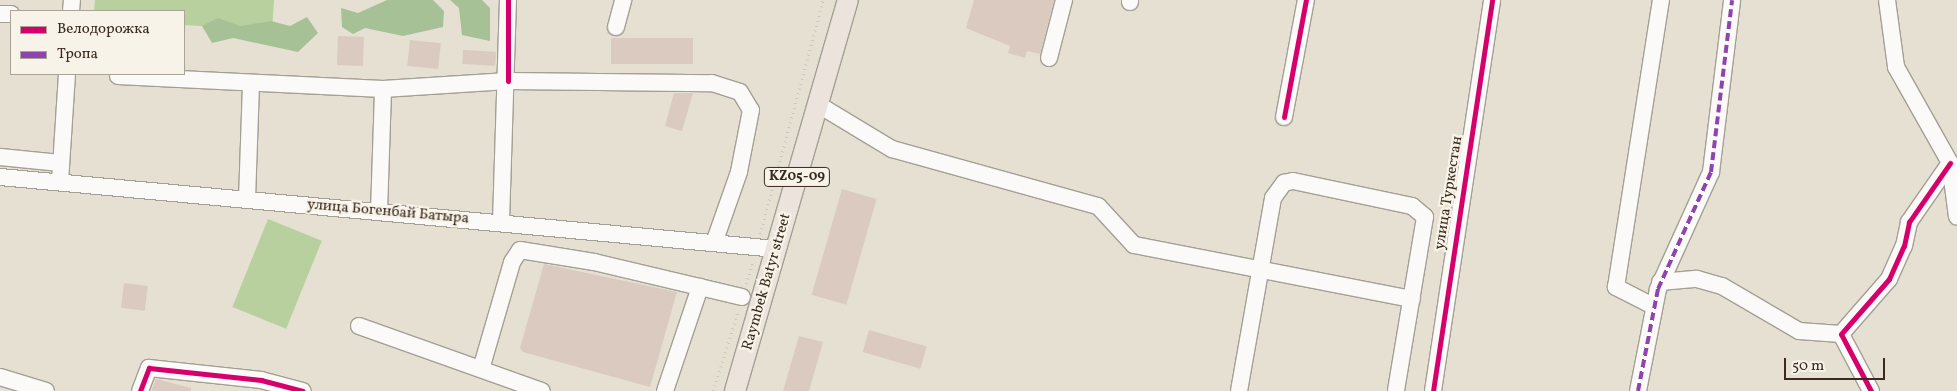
<!DOCTYPE html>
<meta charset="utf-8">
<style>
body{margin:0}
#map{position:relative;width:1957px;height:391px;overflow:hidden;background:#e5e0d1;font-family:Vollkorn,serif}
div>[style]{position:absolute}
.green>*{inset:0;background:#b7d09d;transform-origin:0 0}
.forest>*{inset:0;background:#a7c196}
.building>*{inset:0;background:#dacabf;transform-origin:0 0}
.path>*{height:2.5px;margin-top:-1.25px;transform-origin:0;background:repeating-linear-gradient(90deg,#cac7c3 0 1px,transparent 0 5px)}
.roads{filter:drop-shadow(1px 0 #a49f95) drop-shadow(-1px 0 #a49f95) drop-shadow(0 1px #a49f95) drop-shadow(0 -1px #a49f95)}
.minor>*{height:16px;margin:-8px;padding:0 8px;transform-origin:8px;border-radius:8px;background:#fbfaf8}
.major>*{height:20px;margin:-10px;padding:0 10px;transform-origin:10px;border-radius:10px;background:#ece4dc}
.quiet>*{height:4px;margin-top:-2px;transform-origin:0;background:repeating-linear-gradient(90deg,#8e44ad 0 8px,transparent 0 12px)}
.cycleway>*{height:5px;margin:-2.5px;padding:0 2.5px;transform-origin:2.5px;border-radius:2.5px;background:#d6006c}
span{translate:-50% -50%;white-space:nowrap;text-align:center;line-height:1.15;-webkit-text-stroke:4.5px #f7f3e8;paint-order:stroke}
.shield-label span{padding:1px 4px;background:#f7f3e8;border:1px solid;border-radius:4px;-webkit-text-stroke-width:0}
.shield-label{font-size:14px;color:#3b2a1e;font-weight:700}
.street-label{font-size:15px;color:#3b2a1e}
.legend{position:absolute;left:10px;top:10px;width:175px;height:65px;box-sizing:border-box;background:#f7f3e8;border:1px solid #aca397;margin:0;padding:6px 9px;list-style:none;font-size:15px;color:#3b2a1e}
.legend li{display:flex;align-items:center;gap:10px;height:25px}
.legend b{width:25px;border:1px solid #aca397}
.scale{position:absolute;left:1784px;top:358px;width:101px;height:22px;box-sizing:border-box;border:2px solid #3b2a1e;border-top:0;padding-left:6px;font-size:15px;line-height:18px;white-space:nowrap;color:#3b2a1e;-webkit-text-stroke:4px #f7f3e8;paint-order:stroke}
</style>
<div id="map">
<div class="green">
<div style="clip-path:polygon(95px 0,274px 0,272px 30px,184px 25px,184px 11px,94px 11px)"></div>
<div style="left:268px;top:219px;width:58px;height:95px;rotate:22deg"></div>
</div>
<div class="forest">
<div style="clip-path:polygon(387px 0,433px 0,444px 11px,443px 27px,403px 36px,365px 28px,353px 34px,342px 27px,341px 8px,358px 13px)"></div>
<div style="clip-path:polygon(450px 0,482px 0,490px 8px,490px 41px,462px 35px,459px 8px)"></div>
<div style="clip-path:polygon(307px 17px,318px 33px,298px 52px,233px 38px,212px 43px,202px 26px,218px 18px,240px 26px,271px 21px,290px 26px)"></div>
</div>
<div class="building">
<div style="clip-path:polygon(974px 0,1054px 0,1040px 54px,1027px 51px,1025px 58px,1008px 53px,1010px 46px,966px 28px)"></div>
<div style="left:338px;top:36px;width:26px;height:29px;rotate:2deg"></div>
<div style="left:693px;top:38px;width:26px;height:82px;rotate:90deg"></div>
<div style="left:410px;top:40px;width:31px;height:26px;rotate:6deg"></div>
<div style="left:463px;top:50px;width:33px;height:14px;rotate:3deg"></div>
<div style="clip-path:polygon(674px 93px,693px 93px,682px 131px,665px 126px)"></div>
<div style="left:842px;top:189px;width:36px;height:110px;rotate:16deg"></div>
<div style="clip-path:polygon(544px 264px,677px 292px,650px 387px,523px 352px,520px 348px)"></div>
<div style="left:124px;top:283px;width:24px;height:25px;rotate:7deg"></div>
<div style="left:869px;top:330px;width:60px;height:23px;rotate:16deg"></div>
<div style="clip-path:polygon(799px 336px,823px 342px,809px 391px,783px 391px)"></div>
<div style="clip-path:polygon(156px 379px,191px 388px,191px 391px,151px 391px)"></div>
</div>
<div class="path">
<div style="left:760px;top:234px;width:242px;rotate:-74.9deg"></div>
<div style="left:746px;top:284px;width:24px;rotate:-73deg"></div>
<div style="left:713px;top:391px;width:84px;rotate:-72.6deg"></div>
</div>
<div class="roads">
<div class="minor">
<div style="left:1887px;top:0;width:68px;rotate:82.3deg"></div>
<div style="left:1896px;top:67px;width:110px;rotate:60.6deg"></div>
<div style="left:1950px;top:163px;width:54px;rotate:82.6deg"></div>
<div style="left:1130px;top:2px;width:2px;rotate:-90deg"></div>
<div style="left:71px;top:11px;width:11px;rotate:-85deg"></div>
<div style="left:0;top:14px;width:11px"></div>
<div style="left:616px;top:27px;width:28px;rotate:-75deg"></div>
<div style="left:1049px;top:58px;width:60px;rotate:-75.5deg"></div>
<div style="left:118px;top:76px;width:265px;rotate:2.8deg"></div>
<div style="left:383px;top:89px;width:125px;rotate:-3.7deg"></div>
<div style="left:508px;top:81px;width:204px;rotate:0.6deg"></div>
<div style="left:712px;top:83px;width:29px;rotate:18deg"></div>
<div style="left:740px;top:92px;width:21px;rotate:59deg"></div>
<div style="left:751px;top:110px;width:63px;rotate:101deg"></div>
<div style="left:739px;top:172px;width:75px;rotate:109.4deg"></div>
<div style="left:819px;top:105px;width:85px;rotate:31.1deg"></div>
<div style="left:892px;top:149px;width:214px;rotate:15.5deg"></div>
<div style="left:1098px;top:206px;width:53px;rotate:47.3deg"></div>
<div style="left:1134px;top:245px;width:283px;rotate:11deg"></div>
<div style="left:1284px;top:117px;width:119px;rotate:-79.4deg"></div>
<div style="left:0;top:157px;width:60px;rotate:5.7deg"></div>
<div style="left:0;top:177px;width:779px;rotate:5.3deg"></div>
<div style="left:60px;top:182px;width:108px;rotate:-86.3deg"></div>
<div style="left:247px;top:199px;width:116px;rotate:-88deg"></div>
<div style="left:379px;top:212px;width:123px;rotate:-88.1deg"></div>
<div style="left:501px;top:222px;width:222px;rotate:-88.2deg"></div>
<div style="left:1660px;top:282px;width:37px;rotate:-5deg"></div>
<div style="left:1697px;top:279px;width:26px;rotate:16deg"></div>
<div style="left:1722px;top:286px;width:89px;rotate:30.3deg"></div>
<div style="left:1799px;top:331px;width:42px;rotate:4.1deg"></div>
<div style="left:1653px;top:306px;width:42px;rotate:-152.8deg"></div>
<div style="left:1616px;top:287px;width:291px;rotate:-81.1deg"></div>
<div style="left:359px;top:326px;width:194px;rotate:19.6deg"></div>
<div style="left:481px;top:369px;width:111px;rotate:-73.8deg"></div>
<div style="left:512px;top:262px;width:14px;rotate:-56deg"></div>
<div style="left:520px;top:250px;width:75px;rotate:9.2deg"></div>
<div style="left:594px;top:262px;width:152px;rotate:13.3deg"></div>
<div style="left:0;top:377px;width:48px;rotate:16.9deg"></div>
<div style="left:140px;top:391px;width:25px;rotate:-69deg"></div>
<div style="left:149px;top:368px;width:113px;rotate:6.1deg"></div>
<div style="left:261px;top:380px;width:43px;rotate:14.7deg"></div>
<div style="left:665px;top:391px;width:110px;rotate:-71.4deg"></div>
<div style="left:1239px;top:391px;width:196px;rotate:-80deg"></div>
<div style="left:1273px;top:198px;width:19px;rotate:-54deg"></div>
<div style="left:1284px;top:183px;width:9px;rotate:-13deg"></div>
<div style="left:1293px;top:181px;width:122px;rotate:11.9deg"></div>
<div style="left:1412px;top:206px;width:17px;rotate:40deg"></div>
<div style="left:1425px;top:217px;width:176px;rotate:99.5deg"></div>
<div style="left:1433px;top:391px;width:395px;rotate:-81.4deg"></div>
<div style="left:1638px;top:391px;width:104px;rotate:-78.9deg"></div>
<div style="left:1658px;top:289px;width:128px;rotate:-65.6deg"></div>
<div style="left:1711px;top:172px;width:173px;rotate:-83deg"></div>
<div style="left:1871px;top:391px;width:64px;rotate:-117.8deg"></div>
<div style="left:1841px;top:334px;width:73px;rotate:-48.9deg"></div>
<div style="left:1889px;top:279px;width:36px;rotate:-66deg"></div>
<div style="left:1904px;top:246px;width:25px;rotate:-78deg"></div>
<div style="left:1909px;top:222px;width:72px;rotate:-55.2deg"></div>
</div>
<div class="major">
<div style="left:735px;top:391px;width:407px;rotate:-73.9deg"></div>
</div>
</div>
<div class="quiet">
<div style="left:1638px;top:391px;width:104px;rotate:-78.9deg"></div>
<div style="left:1658px;top:289px;width:128px;rotate:-65.6deg"></div>
<div style="left:1711px;top:172px;width:173px;rotate:-83deg"></div>
</div>
<div class="cycleway">
<div style="left:508px;top:81px;width:81px;rotate:-90deg"></div>
<div style="left:1284px;top:117px;width:119px;rotate:-79.4deg"></div>
<div style="left:140px;top:391px;width:25px;rotate:-69deg"></div>
<div style="left:149px;top:368px;width:113px;rotate:6.1deg"></div>
<div style="left:261px;top:380px;width:43px;rotate:14.7deg"></div>
<div style="left:1433px;top:391px;width:395px;rotate:-81.4deg"></div>
<div style="left:1871px;top:391px;width:64px;rotate:-117.8deg"></div>
<div style="left:1841px;top:334px;width:73px;rotate:-48.9deg"></div>
<div style="left:1889px;top:279px;width:36px;rotate:-66deg"></div>
<div style="left:1904px;top:246px;width:25px;rotate:-78deg"></div>
<div style="left:1909px;top:222px;width:72px;rotate:-55.2deg"></div>
</div>
<div class="shield-label">
<span style="left:797px;top:177px">KZ05-09</span>
</div>
<div class="street-label">
<span style="left:1449px;top:193px;rotate:-81deg">улица Туркестан</span>
<span style="left:388px;top:212px;rotate:5deg">улица Богенбай Батыра</span>
<span style="left:767px;top:282px;rotate:-74deg">Raymbek Batyr street</span>
</div>
<ul class="legend">
<li><b style="height:6px;background:#d6006c"></b>Велодорожка</li>
<li><b style="height:6px;background:#8e44ad"></b>Тропа</li>
</ul>
<div class="scale">50 m</div>
</div>
